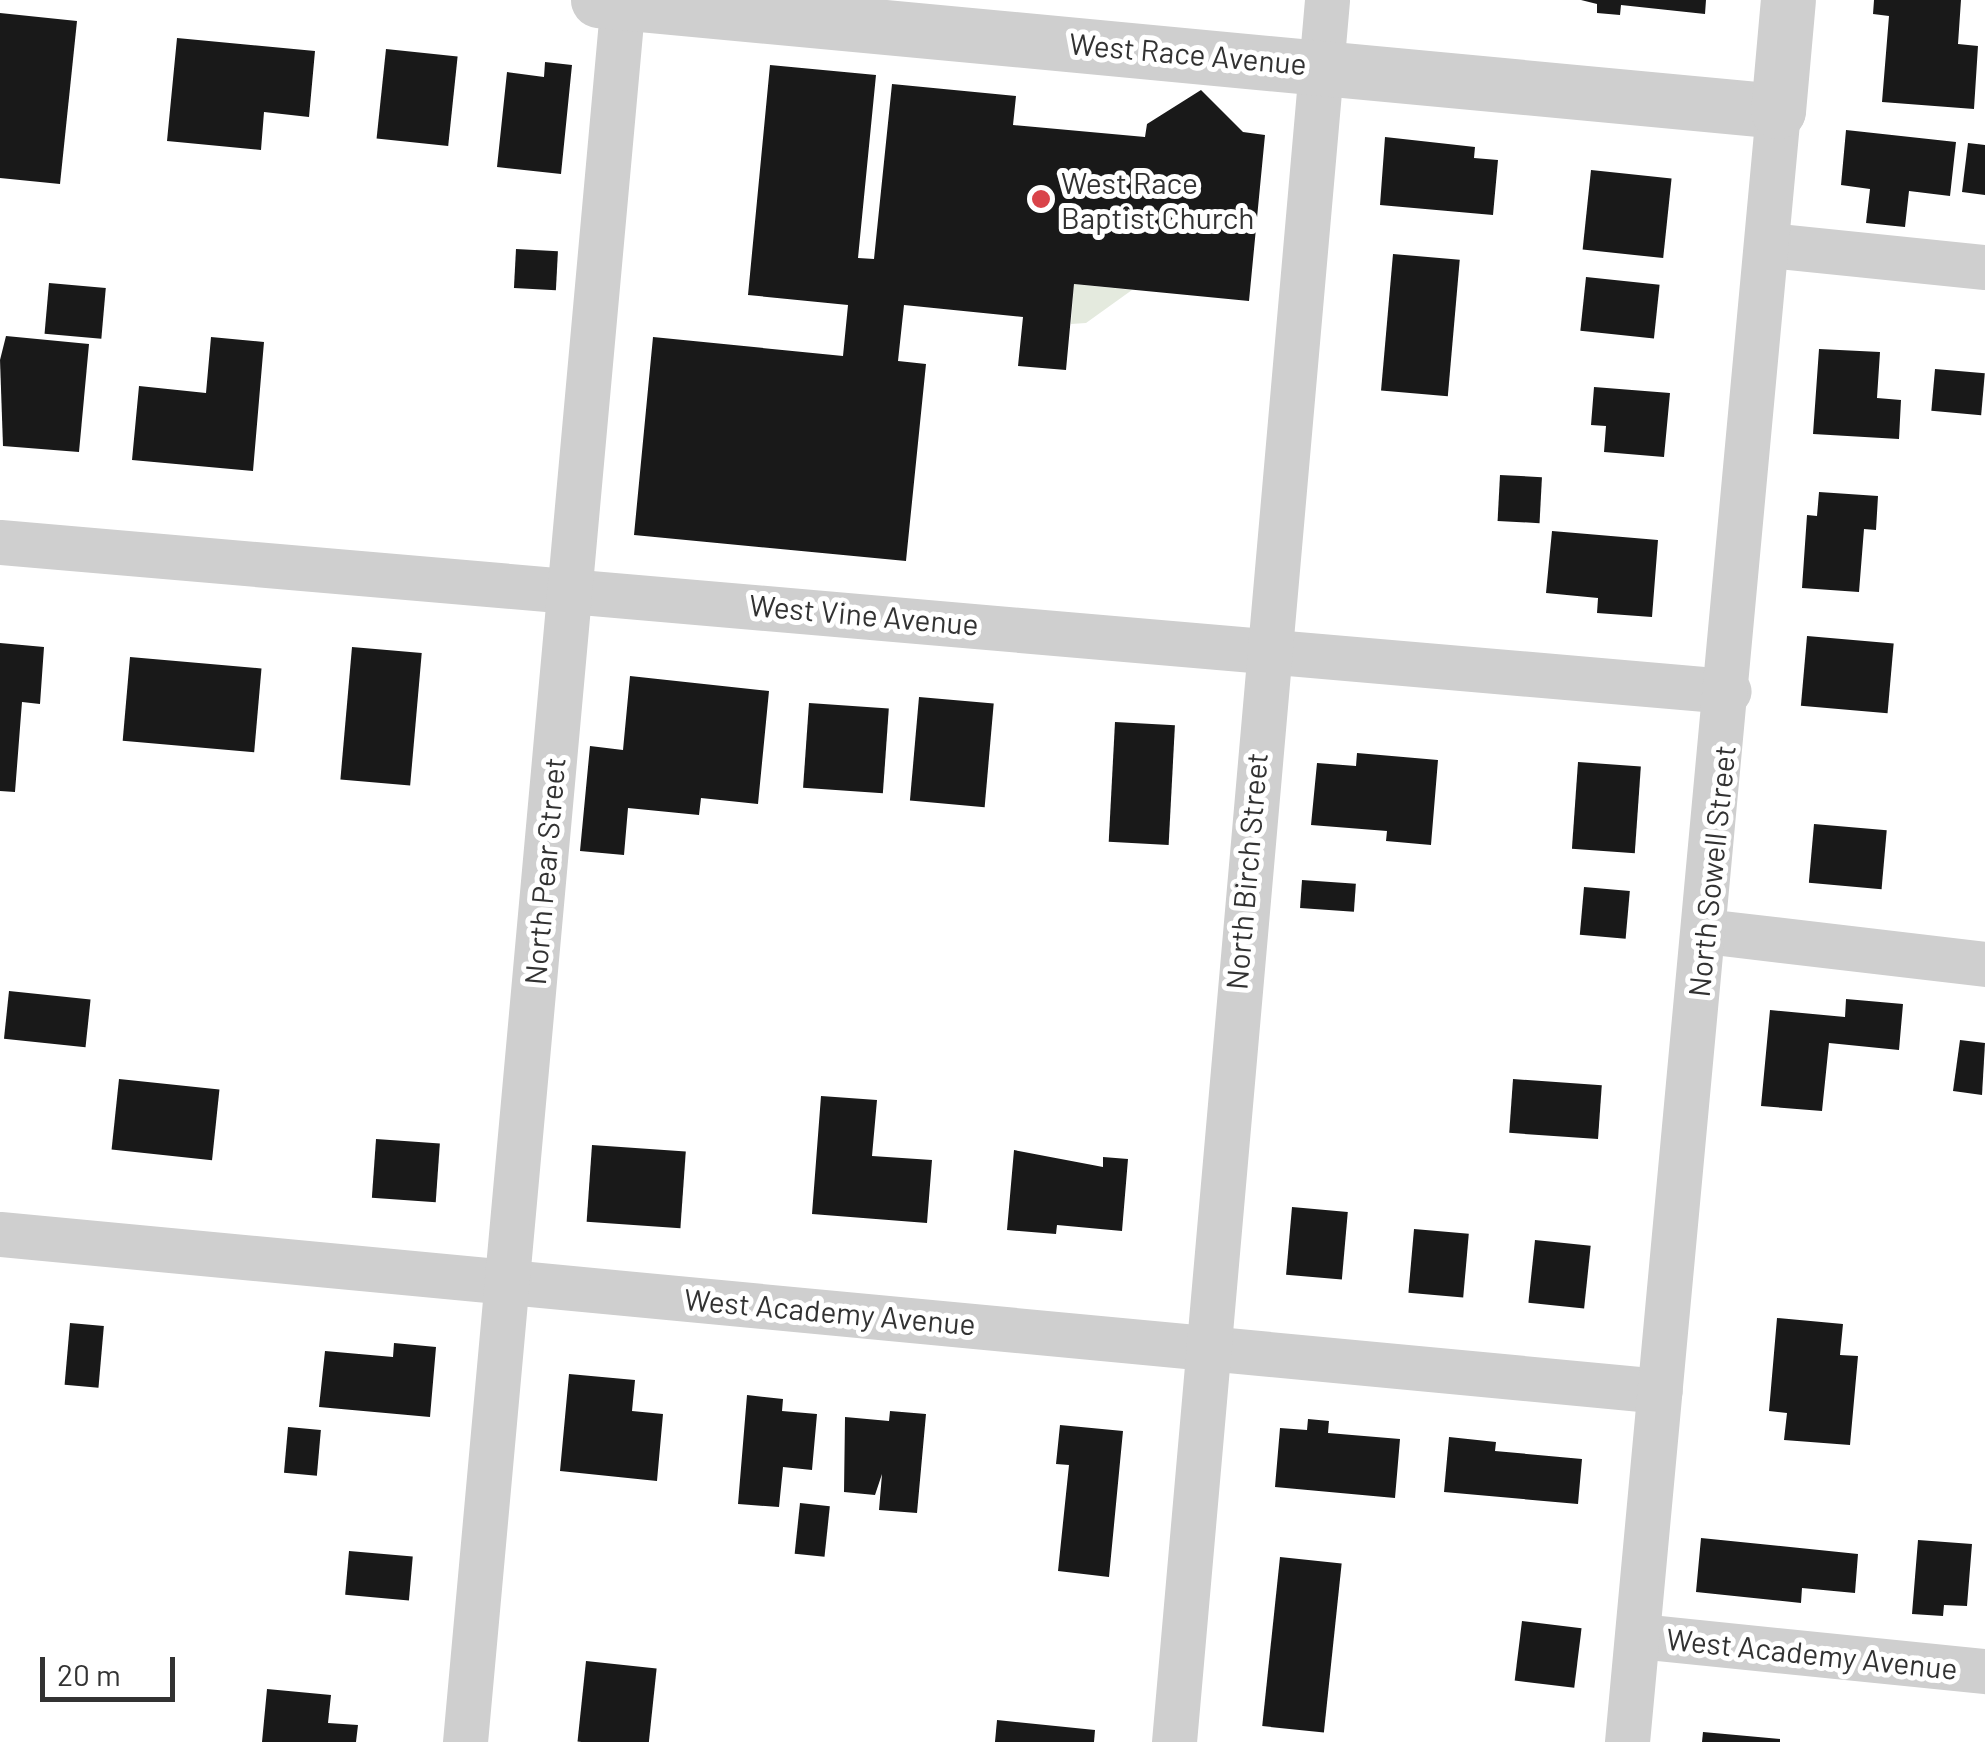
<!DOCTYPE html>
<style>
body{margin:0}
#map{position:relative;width:1985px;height:1742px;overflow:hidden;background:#fff;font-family:Barlow,sans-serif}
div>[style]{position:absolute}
.green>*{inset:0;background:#e4eade}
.building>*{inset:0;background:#191919;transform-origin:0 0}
.minor>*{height:45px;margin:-22.5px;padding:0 22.5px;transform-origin:22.5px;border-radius:22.5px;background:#cfcfcf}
.tertiary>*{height:55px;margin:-27.5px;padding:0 27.5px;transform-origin:27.5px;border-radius:27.5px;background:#cfcfcf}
.dots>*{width:28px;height:28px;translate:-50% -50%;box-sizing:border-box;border:5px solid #fff;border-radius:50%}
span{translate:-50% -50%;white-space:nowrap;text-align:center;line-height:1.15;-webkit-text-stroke:10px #fff;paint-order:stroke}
.street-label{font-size:30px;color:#323232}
.poi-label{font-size:30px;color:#323232}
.left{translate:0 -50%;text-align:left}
.scale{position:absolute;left:40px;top:1657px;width:135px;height:45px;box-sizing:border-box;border:5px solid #323232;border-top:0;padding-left:12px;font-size:30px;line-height:35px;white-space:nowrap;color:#323232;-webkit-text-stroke:8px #fff;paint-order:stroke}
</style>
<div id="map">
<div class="green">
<div style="clip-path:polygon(1074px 284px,1132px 290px,1086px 323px,1071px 324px)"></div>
</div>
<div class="building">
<div style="clip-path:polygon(1581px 0,1706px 0,1705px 14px,1621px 5px,1620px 15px,1597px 13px,1597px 4px)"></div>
<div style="clip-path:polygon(1874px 0,1961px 0,1958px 44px,1978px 46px,1974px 109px,1882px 102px,1889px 16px,1873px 14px)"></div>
<div style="clip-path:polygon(0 13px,77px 21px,60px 184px,0 178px)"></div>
<div style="clip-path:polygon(177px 38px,315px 51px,309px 117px,264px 112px,261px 150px,167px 141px)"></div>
<div style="left:386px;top:49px;width:72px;height:90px;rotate:6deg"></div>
<div style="clip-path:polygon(545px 62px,572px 65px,561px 174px,497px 167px,507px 72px,544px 77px)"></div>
<div style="clip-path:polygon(770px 65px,876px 75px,858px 258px,874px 259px,892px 84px,1016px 96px,1013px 125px,1145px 137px,1147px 124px,1201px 90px,1243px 132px,1265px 135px,1249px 301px,1074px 284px,1066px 370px,1018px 366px,1023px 317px,904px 305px,898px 361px,926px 364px,906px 561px,634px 535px,653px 337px,843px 356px,848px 305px,748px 295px)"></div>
<div style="clip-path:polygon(1846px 130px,1956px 142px,1950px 196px,1909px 191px,1905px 227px,1866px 223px,1870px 189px,1841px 185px)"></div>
<div style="clip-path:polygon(1385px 137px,1475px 147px,1474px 158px,1498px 160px,1493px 215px,1380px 205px)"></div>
<div style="clip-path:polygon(1968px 143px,1985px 145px,1985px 195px,1962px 192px)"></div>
<div style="left:1591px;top:170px;width:81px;height:80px;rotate:6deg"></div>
<div style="left:516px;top:249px;width:42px;height:39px;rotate:3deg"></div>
<div style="left:1393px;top:254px;width:67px;height:137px;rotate:5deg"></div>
<div style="left:1586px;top:277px;width:74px;height:54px;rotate:6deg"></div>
<div style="left:49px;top:283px;width:57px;height:51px;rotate:5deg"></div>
<div style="clip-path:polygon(6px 336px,89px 344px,79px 452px,3px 446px,0 360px)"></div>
<div style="clip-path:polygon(211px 337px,264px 342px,253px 471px,132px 460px,139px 386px,206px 393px)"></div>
<div style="clip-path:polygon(1819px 349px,1880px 352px,1877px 398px,1901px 400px,1899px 439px,1813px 434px)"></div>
<div style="left:1935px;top:369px;width:50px;height:42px;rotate:5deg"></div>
<div style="clip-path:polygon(1594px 387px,1670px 393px,1664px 457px,1604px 452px,1606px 426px,1591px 425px)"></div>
<div style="left:1500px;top:475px;width:42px;height:46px;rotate:3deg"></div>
<div style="clip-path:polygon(1819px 492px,1878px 496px,1876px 530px,1864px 529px,1859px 592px,1802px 588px,1807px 515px,1817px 516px)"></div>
<div style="clip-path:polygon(1552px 531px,1658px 540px,1652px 617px,1597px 613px,1598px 598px,1546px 593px)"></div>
<div style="left:1807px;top:636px;width:87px;height:70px;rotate:5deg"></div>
<div style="clip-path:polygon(0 643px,44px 647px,40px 704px,22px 702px,15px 792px,0 791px)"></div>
<div style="left:352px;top:647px;width:70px;height:133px;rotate:5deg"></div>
<div style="left:130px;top:657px;width:132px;height:84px;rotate:5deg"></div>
<div style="clip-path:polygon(630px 676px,769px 691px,758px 804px,701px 798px,699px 815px,628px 808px,624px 855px,580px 851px,590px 746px,623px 750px)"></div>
<div style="left:919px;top:697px;width:75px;height:104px;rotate:5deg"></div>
<div style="left:809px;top:703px;width:80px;height:85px;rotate:4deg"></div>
<div style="left:1115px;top:722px;width:60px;height:120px;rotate:3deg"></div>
<div style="clip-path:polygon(1357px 753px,1438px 760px,1431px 845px,1386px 841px,1387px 831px,1311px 825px,1317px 763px,1356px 766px)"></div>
<div style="left:1578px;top:762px;width:63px;height:87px;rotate:4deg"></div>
<div style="left:1814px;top:824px;width:73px;height:59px;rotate:5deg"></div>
<div style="left:1302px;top:880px;width:54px;height:28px;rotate:4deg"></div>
<div style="left:1584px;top:887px;width:46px;height:48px;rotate:5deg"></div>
<div style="left:9px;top:991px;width:82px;height:48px;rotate:6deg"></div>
<div style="clip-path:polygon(1846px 999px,1903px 1004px,1899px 1050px,1829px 1043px,1822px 1111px,1761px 1106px,1770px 1010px,1845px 1017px)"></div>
<div style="clip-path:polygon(1960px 1040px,1985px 1043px,1982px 1095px,1953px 1091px)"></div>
<div style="left:119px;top:1079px;width:101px;height:71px;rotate:6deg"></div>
<div style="left:1513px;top:1079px;width:89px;height:54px;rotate:4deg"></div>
<div style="clip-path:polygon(821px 1096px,877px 1100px,872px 1156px,932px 1160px,927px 1223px,812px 1214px)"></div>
<div style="left:376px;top:1139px;width:64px;height:59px;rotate:4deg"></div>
<div style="left:592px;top:1145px;width:94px;height:77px;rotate:4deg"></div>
<div style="clip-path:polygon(1014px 1150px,1103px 1167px,1103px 1157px,1128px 1159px,1122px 1231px,1057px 1225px,1056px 1234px,1007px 1230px)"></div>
<div style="left:1292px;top:1207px;width:56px;height:68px;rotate:5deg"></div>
<div style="left:1414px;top:1229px;width:55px;height:64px;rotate:5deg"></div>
<div style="left:1535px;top:1240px;width:56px;height:63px;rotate:6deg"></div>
<div style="clip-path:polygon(1777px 1318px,1843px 1324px,1840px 1355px,1858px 1356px,1850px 1445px,1784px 1440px,1787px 1413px,1769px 1411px)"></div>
<div style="left:70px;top:1323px;width:34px;height:62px;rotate:5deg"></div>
<div style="clip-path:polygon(394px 1343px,436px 1347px,430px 1417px,319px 1407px,325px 1351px,393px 1357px)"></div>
<div style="clip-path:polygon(569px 1374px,635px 1380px,632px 1411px,663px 1414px,657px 1481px,560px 1471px)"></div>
<div style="clip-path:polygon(747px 1395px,783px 1399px,782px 1411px,817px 1414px,812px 1470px,783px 1467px,779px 1507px,738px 1504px)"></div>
<div style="clip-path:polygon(890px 1411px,926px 1414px,917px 1513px,879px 1510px,882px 1474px,875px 1495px,844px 1492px,845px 1417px,889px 1421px)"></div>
<div style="clip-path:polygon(1308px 1419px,1329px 1421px,1328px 1433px,1400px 1439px,1395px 1498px,1275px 1487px,1280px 1428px,1307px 1430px)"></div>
<div style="clip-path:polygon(1060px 1425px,1123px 1431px,1109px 1577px,1058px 1571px,1069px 1465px,1056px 1464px)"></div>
<div style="left:288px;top:1427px;width:33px;height:46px;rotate:5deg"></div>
<div style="clip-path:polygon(1449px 1437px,1496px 1442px,1495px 1451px,1582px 1459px,1578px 1504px,1444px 1492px)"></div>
<div style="left:800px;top:1503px;width:30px;height:51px;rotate:6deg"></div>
<div style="clip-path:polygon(1701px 1538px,1858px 1554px,1855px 1593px,1802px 1588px,1801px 1603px,1696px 1592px)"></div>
<div style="clip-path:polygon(1918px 1540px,1972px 1544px,1967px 1606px,1944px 1605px,1943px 1616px,1912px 1614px)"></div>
<div style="left:349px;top:1551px;width:64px;height:44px;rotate:5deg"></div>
<div style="left:1280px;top:1557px;width:62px;height:170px;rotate:6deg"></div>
<div style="left:1522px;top:1621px;width:60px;height:60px;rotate:7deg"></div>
<div style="left:586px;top:1661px;width:71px;height:81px;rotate:6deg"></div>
<div style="clip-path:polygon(267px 1689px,331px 1695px,328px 1723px,358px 1725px,356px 1742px,262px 1742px)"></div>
<div style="clip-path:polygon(997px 1720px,1095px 1730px,1094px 1742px,995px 1742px)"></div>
<div style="clip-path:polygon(1703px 1732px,1780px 1739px,1780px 1742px,1702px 1742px)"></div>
</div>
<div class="minor">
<div style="left:1768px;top:245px;width:218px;rotate:5.8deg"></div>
<div style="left:0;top:542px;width:1735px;rotate:4.93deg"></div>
<div style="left:1705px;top:931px;width:282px;rotate:6.7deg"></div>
<div style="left:0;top:1234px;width:1667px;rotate:5.4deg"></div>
<div style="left:1639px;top:1636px;width:348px;rotate:5.8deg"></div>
<div style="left:465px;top:1742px;width:1749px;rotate:-84.82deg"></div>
<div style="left:1174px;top:1742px;width:1749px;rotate:-84.98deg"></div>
<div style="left:1627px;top:1742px;width:1638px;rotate:-84.71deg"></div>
</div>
<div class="tertiary">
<div style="left:598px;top:0;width:1185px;rotate:5.37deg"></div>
<div style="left:1778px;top:111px;width:111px;rotate:-84.9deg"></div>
</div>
<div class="dots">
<div style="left:1041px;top:199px;background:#d94349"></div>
</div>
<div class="street-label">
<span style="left:1188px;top:53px;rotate:5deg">West Race Avenue</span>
<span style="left:864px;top:614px;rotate:5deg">West Vine Avenue</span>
<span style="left:544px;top:871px;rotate:-85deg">North Pear Street</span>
<span style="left:1246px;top:871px;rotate:-85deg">North Birch Street</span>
<span style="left:1711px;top:871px;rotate:-84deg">North Sowell Street</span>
<span style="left:830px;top:1311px;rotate:5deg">West Academy Avenue</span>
<span style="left:1812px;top:1653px;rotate:6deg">West Academy Avenue</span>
</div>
<div class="poi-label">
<span class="left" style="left:1061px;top:199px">West Race<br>Baptist Church</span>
</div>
<div class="scale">20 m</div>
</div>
